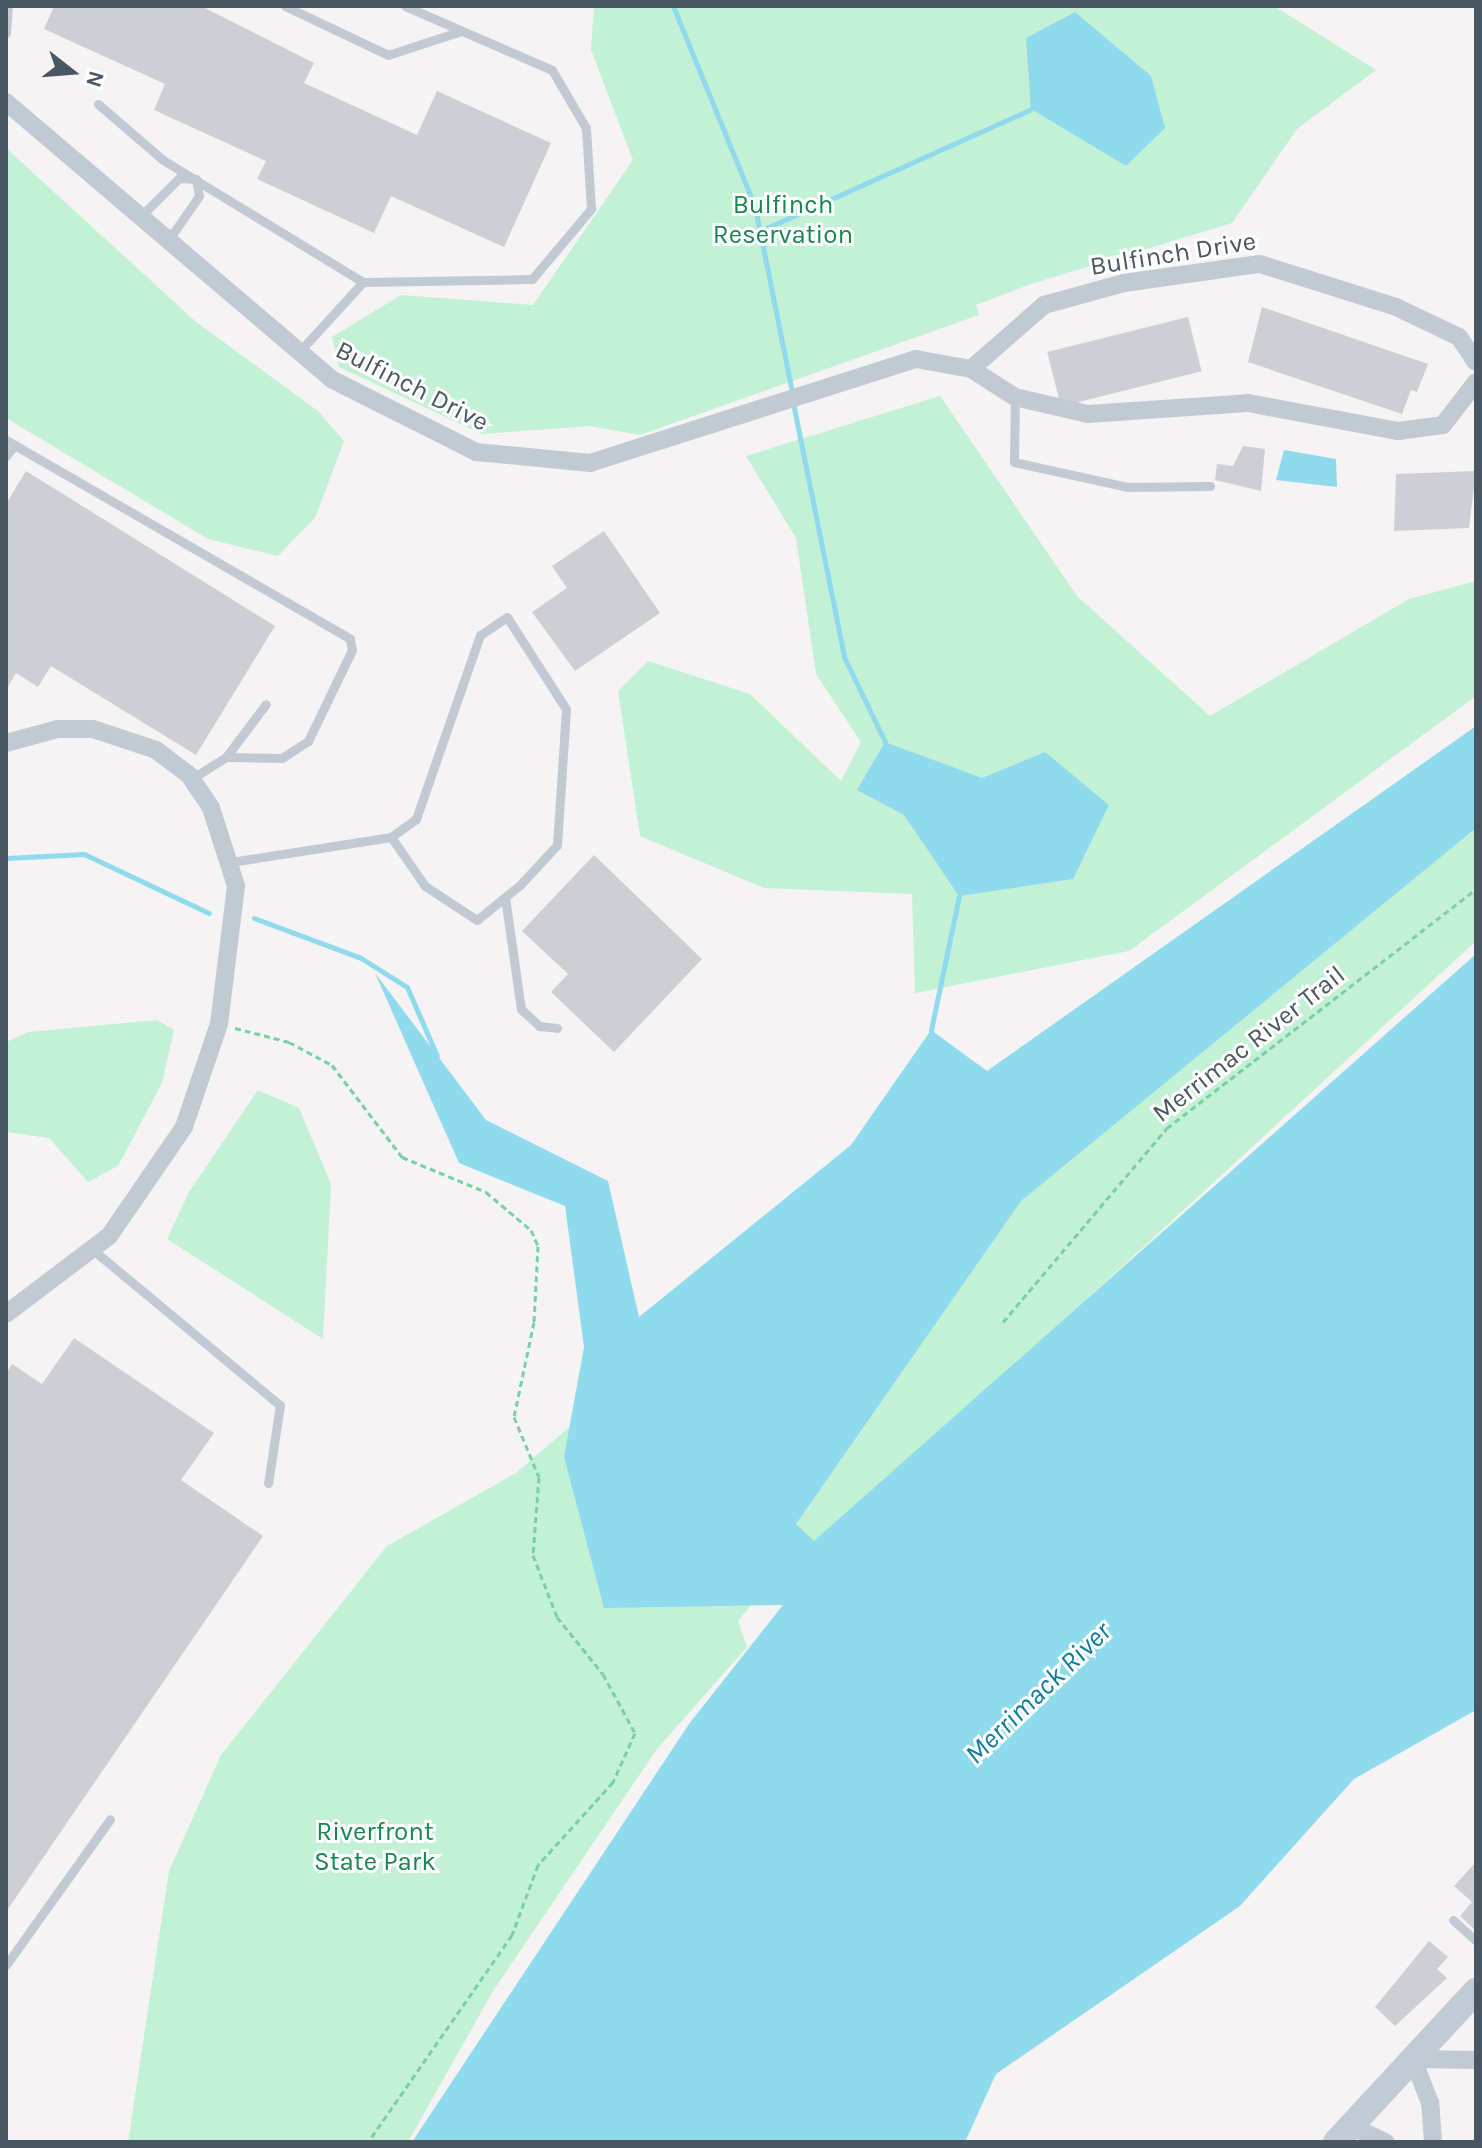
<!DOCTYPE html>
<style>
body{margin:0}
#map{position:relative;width:1482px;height:2148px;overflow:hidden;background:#f5f3f3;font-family:Karla,sans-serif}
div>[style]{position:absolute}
.green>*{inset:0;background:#c3f1d5}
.water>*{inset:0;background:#90daee}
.stream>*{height:5px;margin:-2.5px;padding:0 2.5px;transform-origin:2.5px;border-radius:2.5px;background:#90daee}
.building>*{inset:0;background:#cdcfd5;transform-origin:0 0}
.path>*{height:3px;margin-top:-1.5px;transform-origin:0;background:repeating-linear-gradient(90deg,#7ad0a6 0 6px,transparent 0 10px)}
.service>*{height:9px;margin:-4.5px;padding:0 4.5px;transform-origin:4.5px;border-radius:4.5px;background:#c1cad2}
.minor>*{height:18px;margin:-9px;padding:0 9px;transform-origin:9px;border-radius:9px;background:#c1cad2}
.secondary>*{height:26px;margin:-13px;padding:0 13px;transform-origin:13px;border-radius:13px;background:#c1cbd6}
span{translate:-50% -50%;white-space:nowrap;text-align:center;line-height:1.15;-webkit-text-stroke:6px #fff;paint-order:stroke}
.park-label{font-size:26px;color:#17864f}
.street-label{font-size:26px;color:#4a5661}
.water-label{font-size:28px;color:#0c7c9b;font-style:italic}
.frame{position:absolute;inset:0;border:8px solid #4a5661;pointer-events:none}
.north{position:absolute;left:32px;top:32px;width:80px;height:80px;-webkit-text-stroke:6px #fff;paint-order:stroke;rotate:107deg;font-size:22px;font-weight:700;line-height:32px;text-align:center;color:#4a5661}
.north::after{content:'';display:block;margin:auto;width:28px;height:36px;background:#4a5661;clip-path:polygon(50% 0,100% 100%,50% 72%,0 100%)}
</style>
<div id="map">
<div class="green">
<div style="clip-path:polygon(594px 6px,1274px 6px,1376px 70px,1297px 129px,1232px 223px,1031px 284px,976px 305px,979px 315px,640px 435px,589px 426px,482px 434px,339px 367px,332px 337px,401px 295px,533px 305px,633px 160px,591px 50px)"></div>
<div style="clip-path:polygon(6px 148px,195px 321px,318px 411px,344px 441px,315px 518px,278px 556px,208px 539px,6px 418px)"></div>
<div style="clip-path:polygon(940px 396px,1077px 596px,1210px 716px,1409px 599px,1476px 581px,1476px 696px,1129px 951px,915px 993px,912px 894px,764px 888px,640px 836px,618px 691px,648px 661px,750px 694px,841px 781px,861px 742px,816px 674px,796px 538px,746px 456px)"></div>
<div style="clip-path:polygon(1476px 736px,1476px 941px,878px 1491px,774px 1577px,738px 1621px,747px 1647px,657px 1749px,493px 1991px,408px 2142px,128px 2142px,169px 1871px,221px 1755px,387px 1546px,516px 1473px,603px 1398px)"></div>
<div style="clip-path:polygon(157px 1020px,174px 1030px,162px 1083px,118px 1166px,88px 1182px,49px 1138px,6px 1132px,6px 1042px,28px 1032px)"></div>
<div style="clip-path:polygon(258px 1090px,299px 1108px,331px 1184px,323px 1339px,167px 1239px,189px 1192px)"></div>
</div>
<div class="water">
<div style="clip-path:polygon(1075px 12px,1151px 76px,1165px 128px,1126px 166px,1031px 109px,1026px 38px)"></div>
<div style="clip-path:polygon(1284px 450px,1336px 459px,1337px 487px,1276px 480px)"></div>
<div style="clip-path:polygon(1476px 726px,1476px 828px,1021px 1201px,796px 1524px,814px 1541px,1476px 954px,1476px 1710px,1354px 1779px,1240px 1906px,996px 2074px,965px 2142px,412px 2142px,689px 1724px,783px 1605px,604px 1608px,564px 1457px,584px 1347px,565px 1206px,459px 1163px,375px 973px,486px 1120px,608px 1181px,639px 1317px,851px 1145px,931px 1030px,987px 1071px)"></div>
<div style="clip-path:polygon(885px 742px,982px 778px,1045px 752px,1109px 805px,1073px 879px,959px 896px,904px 815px,857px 790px)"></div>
</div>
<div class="stream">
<div style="left:673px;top:6px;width:217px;rotate:67.8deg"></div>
<div style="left:755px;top:207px;width:190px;rotate:78.7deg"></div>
<div style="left:760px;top:231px;width:297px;rotate:-24.2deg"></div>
<div style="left:793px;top:403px;width:259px;rotate:78.6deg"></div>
<div style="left:844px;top:657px;width:94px;rotate:64.2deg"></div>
<div style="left:6px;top:858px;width:78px;rotate:-2.9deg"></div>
<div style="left:84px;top:854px;width:138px;rotate:25.3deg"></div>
<div style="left:254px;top:918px;width:114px;rotate:20.5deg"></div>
<div style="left:361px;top:958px;width:54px;rotate:32.2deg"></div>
<div style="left:407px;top:987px;width:75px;rotate:66.5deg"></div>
<div style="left:931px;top:1030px;width:137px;rotate:-78.2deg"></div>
</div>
<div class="building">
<div style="clip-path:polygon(54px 6px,201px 6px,314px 63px,304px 83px,417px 135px,437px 91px,551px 143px,504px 247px,391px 196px,374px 233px,257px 179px,266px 161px,154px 110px,165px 84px,44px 29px)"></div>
<div style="clip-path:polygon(1262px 307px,1428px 364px,1417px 392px,1411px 390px,1402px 414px,1248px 362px)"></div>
<div style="left:1188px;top:317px;width:56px;height:145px;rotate:76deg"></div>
<div style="clip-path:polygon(1243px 446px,1265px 449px,1261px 491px,1215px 480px,1217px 464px,1233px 466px)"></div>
<div style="clip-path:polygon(26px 471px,275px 626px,196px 755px,51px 666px,38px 687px,16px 673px,6px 690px,6px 504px)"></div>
<div style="clip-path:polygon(1476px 471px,1469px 528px,1394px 531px,1396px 474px)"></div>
<div style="clip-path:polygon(604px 531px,660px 613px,575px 671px,532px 612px,567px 588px,552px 566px)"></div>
<div style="clip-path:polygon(594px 855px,702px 959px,614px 1052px,551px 992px,568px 974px,522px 931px)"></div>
<div style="clip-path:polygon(74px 1338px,214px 1433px,181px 1480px,263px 1536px,6px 1912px,6px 1374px,12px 1364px,42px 1384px)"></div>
<div style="clip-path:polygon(1476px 1862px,1476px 1931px,1460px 1916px,1472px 1902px,1454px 1886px)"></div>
<div style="clip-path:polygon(1429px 1941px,1448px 1957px,1437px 1969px,1447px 1978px,1395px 2026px,1375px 2007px)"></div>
</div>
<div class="path">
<div style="left:235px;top:1028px;width:56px;rotate:14.5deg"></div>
<div style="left:289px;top:1042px;width:49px;rotate:28.1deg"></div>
<div style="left:332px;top:1065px;width:116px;rotate:52.7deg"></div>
<div style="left:402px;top:1157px;width:91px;rotate:22.6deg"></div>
<div style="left:486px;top:1192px;width:59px;rotate:40.2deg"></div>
<div style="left:531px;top:1230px;width:17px;rotate:66deg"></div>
<div style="left:538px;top:1246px;width:76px;rotate:93deg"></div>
<div style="left:534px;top:1322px;width:97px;rotate:101.9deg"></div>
<div style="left:514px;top:1417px;width:65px;rotate:67.4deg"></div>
<div style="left:539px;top:1477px;width:78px;rotate:94.4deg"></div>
<div style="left:533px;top:1555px;width:66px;rotate:68.8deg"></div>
<div style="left:557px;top:1617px;width:73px;rotate:51.1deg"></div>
<div style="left:603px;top:1674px;width:67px;rotate:61.5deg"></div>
<div style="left:635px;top:1733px;width:54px;rotate:114.2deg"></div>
<div style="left:613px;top:1782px;width:112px;rotate:132.1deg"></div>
<div style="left:538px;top:1865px;width:75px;rotate:110.4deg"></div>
<div style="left:512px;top:1935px;width:252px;rotate:124.8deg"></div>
<div style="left:1003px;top:1322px;width:254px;rotate:-49.8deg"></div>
<div style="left:1167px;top:1128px;width:391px;rotate:-37.7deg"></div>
</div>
<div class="service">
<div style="left:285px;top:6px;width:114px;rotate:25.4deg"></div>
<div style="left:388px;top:55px;width:77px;rotate:-18.2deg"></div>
<div style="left:6px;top:33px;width:27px;rotate:-86deg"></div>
<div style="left:98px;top:104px;width:86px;rotate:40.7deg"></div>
<div style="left:163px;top:160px;width:234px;rotate:31.4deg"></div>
<div style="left:141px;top:216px;width:54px;rotate:-45deg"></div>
<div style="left:179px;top:178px;width:17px;rotate:3deg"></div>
<div style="left:196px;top:179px;width:17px;rotate:80deg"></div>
<div style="left:199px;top:196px;width:56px;rotate:124.8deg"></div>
<div style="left:299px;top:352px;width:95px;rotate:-47.6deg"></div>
<div style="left:363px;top:282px;width:169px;rotate:-1deg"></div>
<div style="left:532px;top:279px;width:92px;rotate:-49.9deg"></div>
<div style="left:591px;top:209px;width:81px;rotate:-93.5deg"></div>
<div style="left:586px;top:128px;width:67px;rotate:-120.4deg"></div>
<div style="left:552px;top:70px;width:160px;rotate:-156.5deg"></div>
<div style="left:1015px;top:397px;width:65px;rotate:90.9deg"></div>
<div style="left:1014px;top:462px;width:117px;rotate:12.4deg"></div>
<div style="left:1128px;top:487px;width:82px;rotate:-0.7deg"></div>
<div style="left:6px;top:440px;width:397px;rotate:30deg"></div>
<div style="left:350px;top:639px;width:11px;rotate:80deg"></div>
<div style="left:352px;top:650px;width:101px;rotate:115.8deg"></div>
<div style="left:308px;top:741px;width:31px;rotate:147deg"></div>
<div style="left:282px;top:758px;width:56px;rotate:-179deg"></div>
<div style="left:226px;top:757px;width:41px;rotate:147.8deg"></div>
<div style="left:6px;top:456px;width:14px;rotate:-51deg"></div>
<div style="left:226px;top:757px;width:66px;rotate:-53deg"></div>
<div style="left:231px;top:862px;width:162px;rotate:-8.9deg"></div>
<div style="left:391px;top:837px;width:60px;rotate:55.2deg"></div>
<div style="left:425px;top:886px;width:62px;rotate:33.2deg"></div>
<div style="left:477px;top:920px;width:57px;rotate:-39.3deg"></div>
<div style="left:521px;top:884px;width:53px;rotate:-47.3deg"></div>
<div style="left:557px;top:845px;width:136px;rotate:-86.2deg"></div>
<div style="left:566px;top:709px;width:109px;rotate:-122.7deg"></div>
<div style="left:507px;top:617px;width:32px;rotate:146deg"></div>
<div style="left:480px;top:635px;width:195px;rotate:109.2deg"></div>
<div style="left:416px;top:819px;width:31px;rotate:144deg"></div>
<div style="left:505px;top:897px;width:113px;rotate:81.9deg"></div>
<div style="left:521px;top:1009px;width:25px;rotate:43deg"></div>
<div style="left:539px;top:1026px;width:18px;rotate:6deg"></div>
<div style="left:93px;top:1250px;width:243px;rotate:39.7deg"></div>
<div style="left:280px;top:1405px;width:79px;rotate:98.7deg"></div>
<div style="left:1453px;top:1920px;width:31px;rotate:42deg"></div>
<div style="left:6px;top:1965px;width:179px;rotate:-54.5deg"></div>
</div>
<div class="minor">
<div style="left:6px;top:102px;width:427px;rotate:40.4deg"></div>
<div style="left:331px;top:379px;width:162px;rotate:26.7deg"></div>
<div style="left:476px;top:452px;width:115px;rotate:5.5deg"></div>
<div style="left:590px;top:463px;width:342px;rotate:-17.7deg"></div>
<div style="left:916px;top:359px;width:56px;rotate:10.3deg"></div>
<div style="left:971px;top:369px;width:52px;rotate:32.5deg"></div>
<div style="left:1015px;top:397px;width:75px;rotate:13.1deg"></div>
<div style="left:1088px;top:414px;width:160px;rotate:-3.9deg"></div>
<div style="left:1248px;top:403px;width:153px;rotate:10.6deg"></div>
<div style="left:1398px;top:431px;width:45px;rotate:-7.6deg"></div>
<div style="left:1443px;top:425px;width:54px;rotate:-52.5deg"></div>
<div style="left:971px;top:369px;width:97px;rotate:-41.2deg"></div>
<div style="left:1044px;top:305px;width:83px;rotate:-15.4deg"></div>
<div style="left:1124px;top:283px;width:137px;rotate:-8deg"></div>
<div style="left:1260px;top:264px;width:143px;rotate:17.5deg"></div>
<div style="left:1396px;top:307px;width:70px;rotate:25.5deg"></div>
<div style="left:1459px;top:337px;width:30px;rotate:56deg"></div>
<div style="left:6px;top:743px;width:54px;rotate:-15.1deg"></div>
<div style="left:58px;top:729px;width:35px"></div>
<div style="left:93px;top:729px;width:66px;rotate:18.4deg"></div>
<div style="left:156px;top:750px;width:41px;rotate:37.1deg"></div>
<div style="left:189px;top:775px;width:40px;rotate:56deg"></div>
<div style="left:211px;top:808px;width:82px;rotate:72.2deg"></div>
<div style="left:236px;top:886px;width:139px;rotate:97deg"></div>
<div style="left:219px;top:1024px;width:109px;rotate:108.8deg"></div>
<div style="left:184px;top:1127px;width:132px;rotate:124.5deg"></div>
<div style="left:109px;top:1236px;width:129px;rotate:142.9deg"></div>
<div style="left:1351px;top:2126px;width:38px;rotate:25deg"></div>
<div style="left:1433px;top:2142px;width:39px;rotate:-94deg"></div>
<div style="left:1430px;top:2103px;width:47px;rotate:-111.1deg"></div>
<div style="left:1413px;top:2059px;width:63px;rotate:0.9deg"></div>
</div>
<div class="secondary">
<div style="left:1336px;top:2142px;width:206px;rotate:-47.2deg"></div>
</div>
<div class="park-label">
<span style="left:783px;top:220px">Bulfinch<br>Reservation</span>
<span style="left:375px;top:1847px">Riverfront<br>State Park</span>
</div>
<div class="street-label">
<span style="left:1173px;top:254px;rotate:-9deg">Bulfinch Drive</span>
<span style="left:412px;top:386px;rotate:27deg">Bulfinch Drive</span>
<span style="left:1249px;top:1044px;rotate:-38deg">Merrimac River Trail</span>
</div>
<div class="water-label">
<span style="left:1038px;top:1693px;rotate:-44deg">Merrimack River</span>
</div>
<div class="frame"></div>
<div class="north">N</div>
</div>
